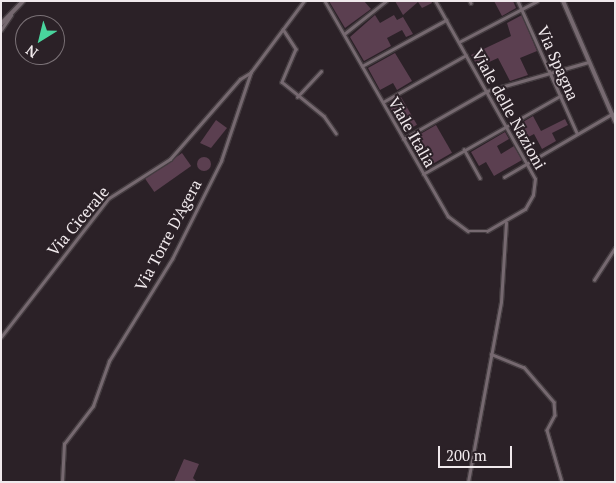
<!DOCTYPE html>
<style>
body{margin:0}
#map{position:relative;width:616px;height:483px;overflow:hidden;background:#2b2127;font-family:"PT Serif",serif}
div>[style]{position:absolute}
.green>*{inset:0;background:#5b3f50;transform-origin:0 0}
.round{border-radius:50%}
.roads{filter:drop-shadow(1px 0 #443c40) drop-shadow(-1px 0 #443c40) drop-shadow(0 1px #443c40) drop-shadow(0 -1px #443c40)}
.street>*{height:2.5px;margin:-1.25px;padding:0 1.25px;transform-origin:1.25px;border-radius:1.25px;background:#766970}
.secondary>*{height:4px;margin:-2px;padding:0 2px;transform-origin:2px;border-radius:2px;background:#766970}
span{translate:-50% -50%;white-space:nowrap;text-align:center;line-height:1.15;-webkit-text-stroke:4px #2b2127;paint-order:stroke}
.street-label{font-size:16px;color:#f0e9ec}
.frame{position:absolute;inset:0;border:2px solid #f0e9ec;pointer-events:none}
.north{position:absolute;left:15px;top:15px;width:50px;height:50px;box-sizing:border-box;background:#2b2127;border:1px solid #7a7176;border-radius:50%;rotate:216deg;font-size:14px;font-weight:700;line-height:20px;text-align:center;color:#f0e9ec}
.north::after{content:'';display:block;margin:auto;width:18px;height:22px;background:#49d49d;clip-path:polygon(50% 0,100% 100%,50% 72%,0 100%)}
.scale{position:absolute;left:438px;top:446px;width:74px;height:22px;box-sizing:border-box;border:2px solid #f0e9ec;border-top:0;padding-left:6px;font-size:15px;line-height:18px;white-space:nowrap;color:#f0e9ec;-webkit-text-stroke:4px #2b2127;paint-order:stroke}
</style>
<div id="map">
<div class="green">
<div style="clip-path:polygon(329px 1px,364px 1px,371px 9px,345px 28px)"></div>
<div style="clip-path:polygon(395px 1px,431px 1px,432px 3px,422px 8px,418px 2px,403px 15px)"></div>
<div style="clip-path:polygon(494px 1px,513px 1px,516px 8px,502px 16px)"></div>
<div style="clip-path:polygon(375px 15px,380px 23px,394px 15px,397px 20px,403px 17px,413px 34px,406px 37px,402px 30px,387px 38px,391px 46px,364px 61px,350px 37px)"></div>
<div style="clip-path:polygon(522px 15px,537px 51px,520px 58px,528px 75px,510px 81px,498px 58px,478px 67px,471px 55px,511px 36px,507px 23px)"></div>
<div style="clip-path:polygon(395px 53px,412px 81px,397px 90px,393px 83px,380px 90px,368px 68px)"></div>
<div style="left:401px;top:97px;width:32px;height:15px;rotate:60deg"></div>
<div style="clip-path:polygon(533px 116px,541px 131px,565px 119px,568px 125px,552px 133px,556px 141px,542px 149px,534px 134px,521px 141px,513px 128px)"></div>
<div style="clip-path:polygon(216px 120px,227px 128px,211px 148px,200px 143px)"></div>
<div style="left:436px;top:125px;width:32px;height:31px;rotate:60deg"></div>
<div style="clip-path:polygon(505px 132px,509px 139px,497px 146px,501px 154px,514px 146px,522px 160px,494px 176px,486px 162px,479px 166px,471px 152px)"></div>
<div style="left:182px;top:153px;width:16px;height:45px;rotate:55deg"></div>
<div class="round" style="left:197px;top:157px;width:14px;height:14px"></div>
<div style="clip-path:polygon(184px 459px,199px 464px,193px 478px,197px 482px,174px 482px)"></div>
</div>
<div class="roads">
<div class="street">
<div style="left:325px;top:1px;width:248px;rotate:60.2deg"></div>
<div style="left:448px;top:216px;width:25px;rotate:37deg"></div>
<div style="left:468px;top:231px;width:19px"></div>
<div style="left:487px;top:231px;width:44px;rotate:-30.1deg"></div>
<div style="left:525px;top:209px;width:16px;rotate:-60deg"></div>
<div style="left:533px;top:195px;width:16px;rotate:-83deg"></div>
<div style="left:535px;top:179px;width:204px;rotate:-119.3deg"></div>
<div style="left:470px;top:1px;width:2px;rotate:63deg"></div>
<div style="left:518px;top:1px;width:145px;rotate:65.9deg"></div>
<div style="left:283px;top:29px;width:24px;rotate:57deg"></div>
<div style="left:296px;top:49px;width:36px;rotate:113deg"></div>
<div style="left:282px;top:82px;width:54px;rotate:39deg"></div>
<div style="left:324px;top:116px;width:21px;rotate:55deg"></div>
<div style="left:1px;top:30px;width:18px;rotate:-56deg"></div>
<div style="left:344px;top:34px;width:53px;rotate:-38.2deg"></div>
<div style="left:459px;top:42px;width:88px;rotate:-27.7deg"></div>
<div style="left:362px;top:66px;width:96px;rotate:-28.7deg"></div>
<div style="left:297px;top:97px;width:35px;rotate:-47deg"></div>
<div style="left:383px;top:102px;width:95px;rotate:-29.5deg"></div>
<div style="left:403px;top:139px;width:97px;rotate:-29.7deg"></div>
<div style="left:487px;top:91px;width:106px;rotate:-15.9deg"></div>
<div style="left:464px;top:149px;width:33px;rotate:61deg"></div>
<div style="left:423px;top:174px;width:158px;rotate:-29.7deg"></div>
<div style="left:504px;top:177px;width:125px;rotate:-30.3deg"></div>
<div style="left:594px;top:280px;width:38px;rotate:-57deg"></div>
<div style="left:1px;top:337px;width:176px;rotate:-52.2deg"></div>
<div style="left:109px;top:198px;width:72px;rotate:-32.6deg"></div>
<div style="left:170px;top:159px;width:106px;rotate:-48.8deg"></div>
<div style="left:240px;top:79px;width:12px;rotate:-31deg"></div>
<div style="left:491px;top:354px;width:35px;rotate:22deg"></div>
<div style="left:524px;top:367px;width:46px;rotate:49.4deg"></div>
<div style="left:554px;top:402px;width:13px;rotate:86deg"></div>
<div style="left:555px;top:415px;width:17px;rotate:118deg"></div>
<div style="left:547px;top:430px;width:54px;rotate:73.9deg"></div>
<div style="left:62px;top:482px;width:38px;rotate:-87deg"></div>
<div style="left:64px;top:444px;width:48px;rotate:-52.7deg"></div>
<div style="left:93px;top:406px;width:48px;rotate:-70.4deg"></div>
<div style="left:109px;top:361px;width:120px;rotate:-58.3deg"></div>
<div style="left:172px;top:259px;width:110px;rotate:-63.4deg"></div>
<div style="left:221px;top:161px;width:94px;rotate:-71.4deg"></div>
<div style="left:251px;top:72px;width:89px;rotate:-53.3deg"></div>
<div style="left:468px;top:482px;width:183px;rotate:-79.6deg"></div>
<div style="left:501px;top:302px;width:79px;rotate:-86.4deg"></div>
</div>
<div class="secondary">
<div style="left:563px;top:1px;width:131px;rotate:66.6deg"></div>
<div style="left:1px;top:24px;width:32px;rotate:-46deg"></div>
</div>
</div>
<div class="street-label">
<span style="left:558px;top:63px;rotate:66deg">Via Spagna</span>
<span style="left:509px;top:109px;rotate:61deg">Viale delle Nazioni</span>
<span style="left:412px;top:132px;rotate:60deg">Viale Italia</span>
<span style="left:78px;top:221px;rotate:-50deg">Via Cicerale</span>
<span style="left:168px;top:235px;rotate:-62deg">Via Torre D'Agera</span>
</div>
<div class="frame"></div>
<div class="north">N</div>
<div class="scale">200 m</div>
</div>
